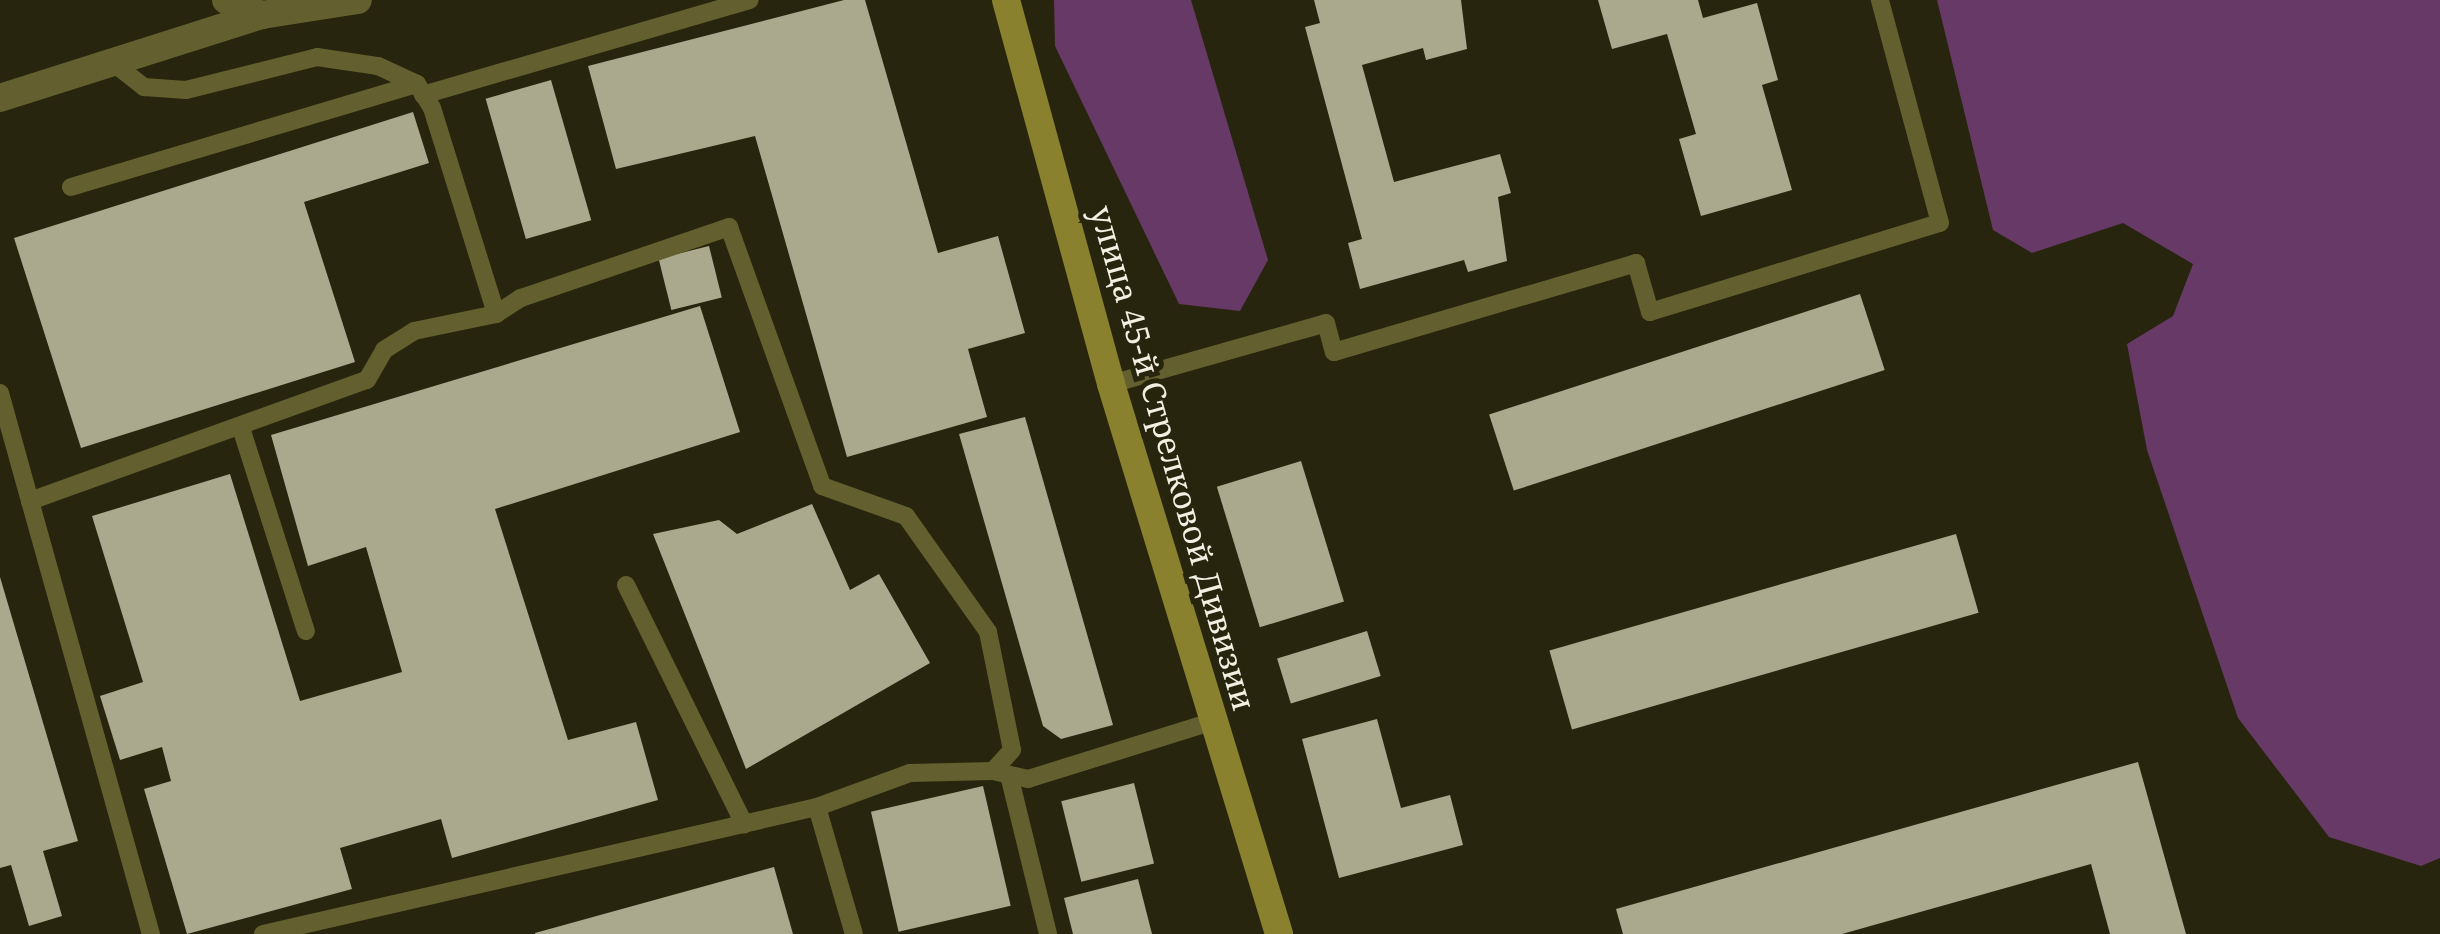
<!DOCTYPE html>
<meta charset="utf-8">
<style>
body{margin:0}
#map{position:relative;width:2440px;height:934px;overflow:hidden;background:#27250d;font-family:"Noto Serif",serif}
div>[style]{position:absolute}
.forest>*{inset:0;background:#673966}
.building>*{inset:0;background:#aaa88d;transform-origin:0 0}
.service>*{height:18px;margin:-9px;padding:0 9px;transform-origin:9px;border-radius:9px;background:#645f2f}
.minor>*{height:28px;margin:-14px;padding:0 14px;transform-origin:14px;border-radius:14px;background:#645f2f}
.tertiary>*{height:28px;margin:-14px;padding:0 14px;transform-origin:14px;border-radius:14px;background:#645f2f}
.secondary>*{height:28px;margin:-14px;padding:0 14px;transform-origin:14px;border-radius:14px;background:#89812e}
span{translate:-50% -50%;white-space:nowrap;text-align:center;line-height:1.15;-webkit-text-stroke:10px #27250d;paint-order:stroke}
.street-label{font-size:32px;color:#f1f0e2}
</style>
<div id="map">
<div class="forest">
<div style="clip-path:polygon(1054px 0,1191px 0,1268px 260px,1240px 311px,1179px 304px,1055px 46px)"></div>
<div style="clip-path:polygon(1937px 0,2440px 0,2440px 858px,2421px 866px,2329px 837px,2238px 718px,2147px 450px,2127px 344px,2173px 316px,2193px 264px,2123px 223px,2032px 253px,1993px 230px)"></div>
</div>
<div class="building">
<div style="clip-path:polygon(844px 0,865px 0,938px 253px,998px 236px,1025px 333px,968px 349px,987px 417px,847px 457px,755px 136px,616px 169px,588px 66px)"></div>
<div style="clip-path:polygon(1314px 0,1461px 0,1467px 49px,1426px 60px,1423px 48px,1362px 65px,1394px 182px,1500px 154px,1511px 193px,1498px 197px,1507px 261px,1468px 272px,1464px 260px,1360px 289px,1348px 243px,1362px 239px,1305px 27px,1320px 23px)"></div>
<div style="clip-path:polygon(1598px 0,1698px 0,1703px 18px,1757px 3px,1778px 80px,1762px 85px,1792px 190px,1701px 216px,1679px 139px,1696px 134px,1667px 34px,1612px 49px)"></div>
<div style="left:551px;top:80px;width:146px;height:68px;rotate:74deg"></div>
<div style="clip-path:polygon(413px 112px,429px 163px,304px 202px,355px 362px,81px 448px,14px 238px)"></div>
<div style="left:709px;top:246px;width:53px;height:52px;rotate:76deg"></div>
<div style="left:1860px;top:294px;width:80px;height:390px;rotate:72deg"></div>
<div style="clip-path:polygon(700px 306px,740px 432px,495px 509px,568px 740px,636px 722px,658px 800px,452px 858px,441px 819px,340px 848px,352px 889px,187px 934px,144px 789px,171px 781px,162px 747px,120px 760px,100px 696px,143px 682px,92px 516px,230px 474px,300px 701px,402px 672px,366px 547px,308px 566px,271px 435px)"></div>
<div style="clip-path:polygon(1025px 417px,1113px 725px,1061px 739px,1043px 726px,959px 434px)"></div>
<div style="left:1301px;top:461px;width:147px;height:88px;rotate:73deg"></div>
<div style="clip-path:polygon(812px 504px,850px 590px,879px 574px,930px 663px,746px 769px,653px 534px,719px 520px,737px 534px)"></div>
<div style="left:1956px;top:534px;width:82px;height:423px;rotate:74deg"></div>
<div style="clip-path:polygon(0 577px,78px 841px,43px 851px,62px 916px,29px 926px,11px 865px,0 868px)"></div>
<div style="left:1367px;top:631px;width:47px;height:94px;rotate:73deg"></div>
<div style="clip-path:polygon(1377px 719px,1401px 808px,1450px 795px,1463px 845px,1339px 878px,1302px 739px)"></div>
<div style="clip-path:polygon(2138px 762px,2186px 934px,2110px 934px,2091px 864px,1842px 934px,1623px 934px,1616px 909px)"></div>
<div style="left:1134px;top:783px;width:83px;height:75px;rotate:76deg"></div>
<div style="left:983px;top:786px;width:123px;height:115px;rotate:77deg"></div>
<div style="clip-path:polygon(774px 867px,793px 934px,535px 934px,535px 933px)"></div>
<div style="clip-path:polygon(1138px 879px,1152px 934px,1073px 934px,1064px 898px)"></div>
</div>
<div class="service">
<div style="left:112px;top:62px;width:41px;rotate:38deg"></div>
<div style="left:144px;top:87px;width:42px;rotate:4.1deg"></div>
<div style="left:186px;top:90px;width:135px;rotate:-14.1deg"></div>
<div style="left:317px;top:57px;width:62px;rotate:8.4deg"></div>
<div style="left:378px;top:66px;width:43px;rotate:24.8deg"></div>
<div style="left:417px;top:84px;width:28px;rotate:58deg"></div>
<div style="left:432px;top:108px;width:216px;rotate:72.7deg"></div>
<div style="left:423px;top:95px;width:340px;rotate:-16.2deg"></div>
<div style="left:71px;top:187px;width:361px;rotate:-16.6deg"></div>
<div style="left:1111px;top:384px;width:223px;rotate:-15.8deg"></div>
<div style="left:1326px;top:323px;width:30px;rotate:75deg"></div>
<div style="left:1334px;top:352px;width:315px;rotate:-16.4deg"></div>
<div style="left:1636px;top:263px;width:51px;rotate:74.1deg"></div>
<div style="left:1650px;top:312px;width:303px;rotate:-17.1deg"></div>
<div style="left:1940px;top:223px;width:231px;rotate:-105.1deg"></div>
<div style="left:0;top:393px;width:112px;rotate:74.5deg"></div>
<div style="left:30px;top:501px;width:358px;rotate:-19.8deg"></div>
<div style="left:367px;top:380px;width:34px;rotate:-60deg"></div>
<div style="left:384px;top:350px;width:36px;rotate:-32deg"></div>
<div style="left:414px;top:331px;width:84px;rotate:-11.7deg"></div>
<div style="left:496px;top:314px;width:30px;rotate:-33deg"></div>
<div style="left:521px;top:298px;width:220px;rotate:-18.8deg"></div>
<div style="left:729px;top:227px;width:275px;rotate:70.2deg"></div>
<div style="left:822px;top:486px;width:89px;rotate:19.7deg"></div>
<div style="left:906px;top:516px;width:142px;rotate:54.7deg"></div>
<div style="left:988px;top:632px;width:120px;rotate:78.5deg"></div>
<div style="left:1012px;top:750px;width:28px;rotate:132deg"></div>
<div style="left:242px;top:431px;width:210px;rotate:72.3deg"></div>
<div style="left:30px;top:501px;width:450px;rotate:74.4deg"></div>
<div style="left:626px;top:585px;width:267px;rotate:63.7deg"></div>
<div style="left:1009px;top:775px;width:164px;rotate:76.2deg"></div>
<div style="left:817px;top:807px;width:132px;rotate:73.8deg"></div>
<div style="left:263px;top:934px;width:568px;rotate:-12.91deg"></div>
<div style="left:817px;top:807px;width:99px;rotate:-20.1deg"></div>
<div style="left:910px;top:773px;width:83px;rotate:-1.4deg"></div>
<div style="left:993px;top:771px;width:36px;rotate:13deg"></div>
<div style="left:1028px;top:779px;width:195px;rotate:-17.3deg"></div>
</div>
<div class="minor">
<div style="left:0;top:98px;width:275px;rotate:-17.6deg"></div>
</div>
<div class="tertiary">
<div style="left:226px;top:0;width:39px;rotate:23deg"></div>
<div style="left:262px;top:15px;width:97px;rotate:-8.9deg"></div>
</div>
<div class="secondary">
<div style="left:1006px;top:0;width:398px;rotate:74.7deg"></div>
<div style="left:1111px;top:384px;width:575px;rotate:73.01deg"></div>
</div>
<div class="street-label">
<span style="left:1173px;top:458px;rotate:74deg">улица 45-й Стрелковой Дивизии</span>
</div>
</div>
